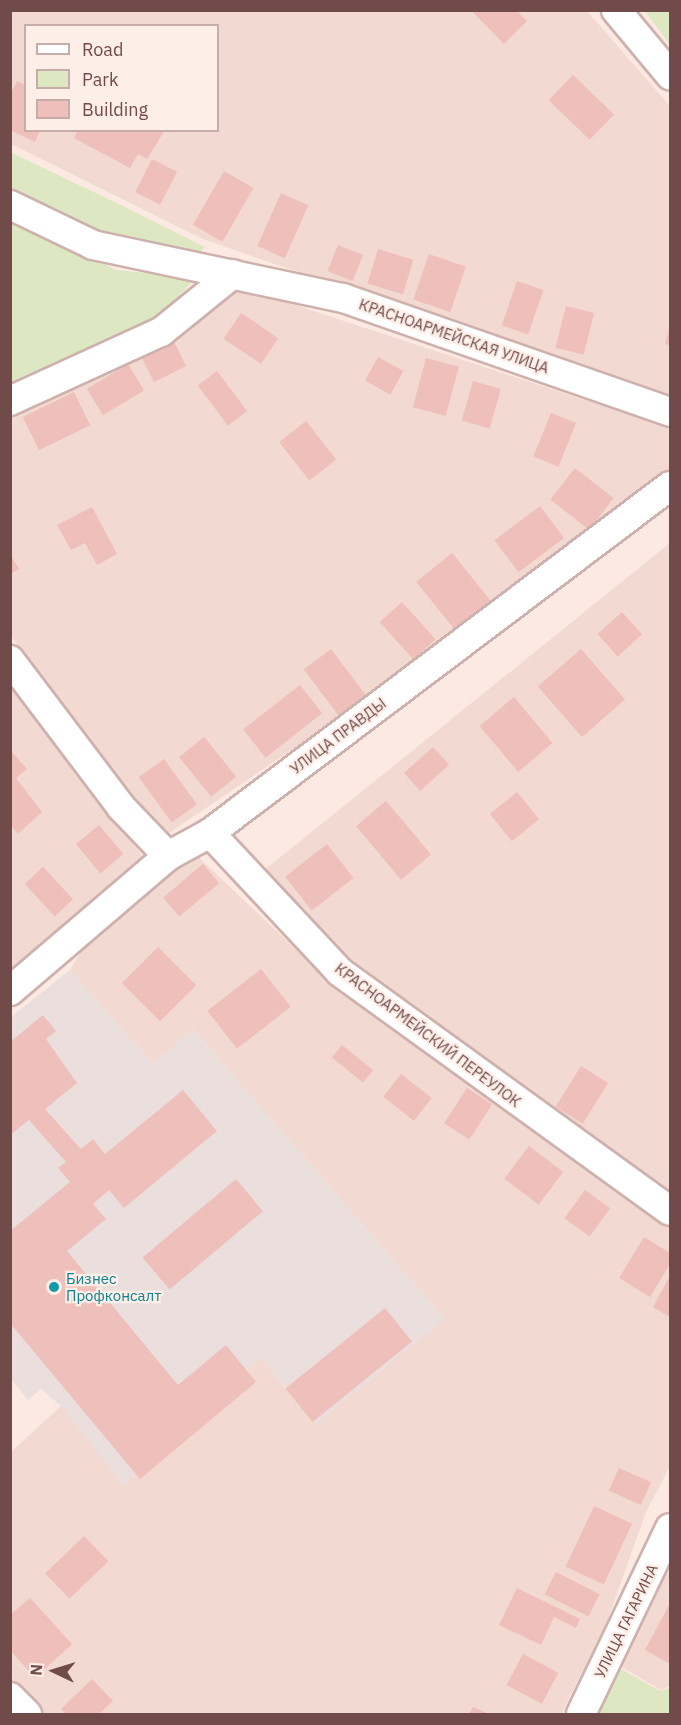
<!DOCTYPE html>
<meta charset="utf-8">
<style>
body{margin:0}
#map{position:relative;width:681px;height:1725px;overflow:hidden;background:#fbe9e2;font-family:"IBM Plex Sans",sans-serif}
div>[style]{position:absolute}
.residential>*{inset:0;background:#f2d9d1}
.industrial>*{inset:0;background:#eadfdd}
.green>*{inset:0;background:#dde7c2}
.building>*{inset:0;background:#efbfbb;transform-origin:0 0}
.roads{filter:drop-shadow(2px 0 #ceb1ad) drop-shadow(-2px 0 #ceb1ad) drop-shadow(0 2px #ceb1ad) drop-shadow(0 -2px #ceb1ad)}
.minor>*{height:28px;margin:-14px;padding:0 14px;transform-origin:14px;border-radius:14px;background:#fff}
.dots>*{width:16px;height:16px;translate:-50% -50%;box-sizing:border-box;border:3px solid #feeee8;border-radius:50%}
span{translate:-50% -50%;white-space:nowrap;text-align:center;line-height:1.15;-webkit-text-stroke:4.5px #feeee8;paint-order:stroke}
.street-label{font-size:15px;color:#714b4a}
.culture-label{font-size:15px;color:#0d838f}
.left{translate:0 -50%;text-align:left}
.frame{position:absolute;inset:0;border:12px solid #714b4a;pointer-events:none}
.legend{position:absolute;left:24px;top:24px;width:195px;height:108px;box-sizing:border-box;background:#feeee8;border:2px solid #c6ada9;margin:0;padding:8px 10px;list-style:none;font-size:18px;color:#714b4a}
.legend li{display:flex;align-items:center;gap:12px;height:30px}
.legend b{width:30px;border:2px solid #c6ada9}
.north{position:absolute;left:24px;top:1641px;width:60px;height:60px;-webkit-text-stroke:4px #feeee8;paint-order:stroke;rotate:274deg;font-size:16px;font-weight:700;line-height:24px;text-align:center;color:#714b4a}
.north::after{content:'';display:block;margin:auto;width:21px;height:27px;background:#714b4a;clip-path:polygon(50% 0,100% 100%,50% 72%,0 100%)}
</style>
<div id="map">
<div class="residential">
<div style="clip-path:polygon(evenodd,10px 11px,587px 11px,670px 106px,670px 401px,203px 239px,11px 144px,10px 11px,26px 26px,218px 26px,218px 130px,26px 130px,26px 26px)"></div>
<div style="clip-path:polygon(234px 285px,670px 428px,670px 475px,581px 554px,160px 839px,11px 636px,10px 414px)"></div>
<div style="clip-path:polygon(670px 543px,670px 1198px,318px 934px,262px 872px)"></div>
<div style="clip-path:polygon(10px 679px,147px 862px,10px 975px)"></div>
<div style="clip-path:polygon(193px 852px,327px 979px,670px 1223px,670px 1466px,646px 1512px,605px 1627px,561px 1714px,44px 1714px,11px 1677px,10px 1453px,61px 1406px,124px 1484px,261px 1357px,288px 1391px,412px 1341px,445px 1319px,193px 1029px,153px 1064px,70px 970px,90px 937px)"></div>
<div style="clip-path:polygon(670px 1559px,670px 1686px,661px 1690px,618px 1665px)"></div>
</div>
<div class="industrial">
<div style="clip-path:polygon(70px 970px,153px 1064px,193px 1029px,445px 1319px,316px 1424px,261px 1357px,123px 1485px,61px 1406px,41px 1389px,28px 1400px,11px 1379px,10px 1018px)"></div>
</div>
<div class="green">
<div style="clip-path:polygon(645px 11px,670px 11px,670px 45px)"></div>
<div style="clip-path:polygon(10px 152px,131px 210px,205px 247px,196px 256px,94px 240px,11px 202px)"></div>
<div style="clip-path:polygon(10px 217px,116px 270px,195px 278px,154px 325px,11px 391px)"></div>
<div style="clip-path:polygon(621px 1669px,660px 1691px,670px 1688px,670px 1714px,599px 1714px,607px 1677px)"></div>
</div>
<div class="building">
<div style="clip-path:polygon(471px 10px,516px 10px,527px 21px,504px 44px)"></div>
<div style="left:573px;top:75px;width:57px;height:35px;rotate:44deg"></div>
<div style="clip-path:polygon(17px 81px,26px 85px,26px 130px,40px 130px,35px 142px,10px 130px,10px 95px)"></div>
<div style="clip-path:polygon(78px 130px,165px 130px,147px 159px,138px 154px,130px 168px,74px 138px)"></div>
<div style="left:152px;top:159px;width:28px;height:37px;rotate:27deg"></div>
<div style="left:224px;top:171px;width:34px;height:62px;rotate:30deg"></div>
<div style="left:281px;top:193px;width:30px;height:58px;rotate:24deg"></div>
<div style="left:338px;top:245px;width:27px;height:28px;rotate:22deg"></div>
<div style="left:378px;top:249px;width:37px;height:36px;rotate:17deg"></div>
<div style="left:429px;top:254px;width:39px;height:48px;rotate:19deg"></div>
<div style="left:517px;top:281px;width:28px;height:47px;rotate:19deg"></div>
<div style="left:566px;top:306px;width:29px;height:43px;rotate:14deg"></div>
<div style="left:241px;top:313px;width:45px;height:31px;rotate:34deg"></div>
<div style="clip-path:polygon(670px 325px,670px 345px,665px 344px)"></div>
<div style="left:173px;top:340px;width:29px;height:36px;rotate:63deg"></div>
<div style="left:378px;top:357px;width:29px;height:27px;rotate:29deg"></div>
<div style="left:426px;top:358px;width:34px;height:51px;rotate:15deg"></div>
<div style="left:128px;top:364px;width:31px;height:48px;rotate:59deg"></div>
<div style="left:217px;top:371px;width:50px;height:24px;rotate:53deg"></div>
<div style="left:473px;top:381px;width:29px;height:41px;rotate:16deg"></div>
<div style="left:74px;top:392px;width:37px;height:57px;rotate:64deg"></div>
<div style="left:551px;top:413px;width:27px;height:47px;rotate:22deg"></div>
<div style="left:306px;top:421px;width:49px;height:34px;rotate:52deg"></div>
<div style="left:575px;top:468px;width:49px;height:40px;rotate:38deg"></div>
<div style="left:540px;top:506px;width:40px;height:57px;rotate:53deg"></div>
<div style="clip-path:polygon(92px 507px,117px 554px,97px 565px,85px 543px,71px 550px,57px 525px)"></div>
<div style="left:452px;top:553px;width:63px;height:46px;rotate:51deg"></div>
<div style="clip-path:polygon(10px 554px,19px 569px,10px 574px)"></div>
<div style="left:402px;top:602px;width:50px;height:30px;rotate:48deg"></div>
<div style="left:622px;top:612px;width:30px;height:33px;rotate:48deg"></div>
<div style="left:331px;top:649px;width:58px;height:34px;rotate:53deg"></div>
<div style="left:581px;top:649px;width:67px;height:57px;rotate:49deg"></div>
<div style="left:300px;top:685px;width:36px;height:72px;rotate:52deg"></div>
<div style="left:514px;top:697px;width:60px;height:45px;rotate:50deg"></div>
<div style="left:204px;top:737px;width:51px;height:32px;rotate:51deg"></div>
<div style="left:433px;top:747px;width:24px;height:39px;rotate:48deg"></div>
<div style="clip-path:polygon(10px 750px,27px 769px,16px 778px,42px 812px,18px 834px,10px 824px)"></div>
<div style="left:164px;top:759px;width:56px;height:31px;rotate:54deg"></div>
<div style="left:517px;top:792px;width:35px;height:35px;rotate:51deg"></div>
<div style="left:386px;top:801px;width:70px;height:39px;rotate:50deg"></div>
<div style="left:99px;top:825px;width:38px;height:30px;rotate:50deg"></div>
<div style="left:327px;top:844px;width:43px;height:53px;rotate:52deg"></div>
<div style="left:203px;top:864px;width:25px;height:52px;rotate:50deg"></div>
<div style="left:43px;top:867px;width:44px;height:25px;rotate:47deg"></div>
<div style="left:158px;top:947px;width:54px;height:51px;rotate:45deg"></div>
<div style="left:261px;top:969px;width:48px;height:68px;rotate:52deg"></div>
<div style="clip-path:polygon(43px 1015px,56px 1031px,46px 1039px,77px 1083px,45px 1109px,81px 1149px,93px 1139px,105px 1154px,183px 1090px,217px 1131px,124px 1208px,109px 1190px,93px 1204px,106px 1219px,67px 1251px,178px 1385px,226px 1345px,256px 1382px,140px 1479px,10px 1323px,10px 1231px,70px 1182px,58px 1168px,66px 1162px,29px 1120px,10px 1135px,10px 1042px)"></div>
<div style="left:342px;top:1045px;width:40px;height:16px;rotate:39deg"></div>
<div style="left:581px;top:1066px;width:32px;height:48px;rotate:32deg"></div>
<div style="left:401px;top:1074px;width:39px;height:29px;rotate:38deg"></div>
<div style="left:467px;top:1088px;width:30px;height:42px;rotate:33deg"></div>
<div style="left:529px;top:1146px;width:43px;height:41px;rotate:37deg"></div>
<div style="left:236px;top:1179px;width:42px;height:122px;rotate:50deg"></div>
<div style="left:585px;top:1190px;width:31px;height:35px;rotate:36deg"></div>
<div style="clip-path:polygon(644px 1237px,670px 1253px,670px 1264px,650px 1297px,619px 1278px)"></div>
<div style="clip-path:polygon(670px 1276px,670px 1317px,653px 1307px)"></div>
<div style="left:385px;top:1308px;width:43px;height:128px;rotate:51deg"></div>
<div style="left:619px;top:1468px;width:35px;height:25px;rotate:24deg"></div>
<div style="left:594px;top:1506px;width:42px;height:67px;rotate:25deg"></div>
<div style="left:84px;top:1536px;width:35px;height:54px;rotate:46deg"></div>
<div style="left:556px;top:1572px;width:49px;height:25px;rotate:27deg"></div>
<div style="clip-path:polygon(517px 1588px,580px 1619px,576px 1628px,554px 1617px,541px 1645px,499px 1625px)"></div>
<div style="clip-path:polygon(30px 1598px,72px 1644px,35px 1678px,10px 1650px,10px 1615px)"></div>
<div style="clip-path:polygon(670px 1603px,670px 1664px,645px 1650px)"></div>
<div style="left:523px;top:1654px;width:40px;height:35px;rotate:28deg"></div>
<div style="clip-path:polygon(92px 1679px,113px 1701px,99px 1714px,66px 1714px,61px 1709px)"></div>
<div style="clip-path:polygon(473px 1707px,489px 1714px,469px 1714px)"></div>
</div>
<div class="roads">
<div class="minor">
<div style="left:616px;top:10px;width:85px;rotate:50.3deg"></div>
<div style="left:10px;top:205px;width:92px;rotate:25.7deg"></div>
<div style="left:93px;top:245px;width:256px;rotate:12deg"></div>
<div style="left:343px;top:298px;width:346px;rotate:19.2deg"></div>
<div style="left:10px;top:401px;width:166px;rotate:-24.6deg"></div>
<div style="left:161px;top:332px;width:92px;rotate:-38.9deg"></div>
<div style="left:10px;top:660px;width:184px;rotate:52.9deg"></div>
<div style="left:121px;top:807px;width:68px;rotate:46.2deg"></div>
<div style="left:210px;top:833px;width:190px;rotate:46.9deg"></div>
<div style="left:340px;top:972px;width:407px;rotate:35.9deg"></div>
<div style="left:10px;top:991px;width:208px;rotate:-40.5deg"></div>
<div style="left:168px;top:856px;width:48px;rotate:-28.7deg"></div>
<div style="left:210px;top:833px;width:576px;rotate:-37.03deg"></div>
<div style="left:10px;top:1697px;width:24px;rotate:45deg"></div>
<div style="left:581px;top:1714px;width:206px;rotate:-64.4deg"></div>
</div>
</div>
<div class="dots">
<div style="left:54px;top:1287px;background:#0f9aa8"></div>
</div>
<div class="street-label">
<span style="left:454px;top:336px;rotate:19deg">КРАСНОАРМЕЙСКАЯ УЛИЦА</span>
<span style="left:338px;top:736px;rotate:-37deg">УЛИЦА ПРАВДЫ</span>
<span style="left:428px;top:1035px;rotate:37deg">КРАСНОАРМЕЙСКИЙ ПЕРЕУЛОК</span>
<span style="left:626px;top:1621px;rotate:-64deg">УЛИЦА ГАГАРИНА</span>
</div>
<div class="culture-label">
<span class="left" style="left:66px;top:1287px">Бизнес<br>Профконсалт</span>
</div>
<div class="frame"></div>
<ul class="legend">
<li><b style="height:8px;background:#fff"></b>Road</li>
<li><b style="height:16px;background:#dde7c2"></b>Park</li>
<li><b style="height:16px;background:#efbfbb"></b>Building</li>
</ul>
<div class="north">N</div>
</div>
